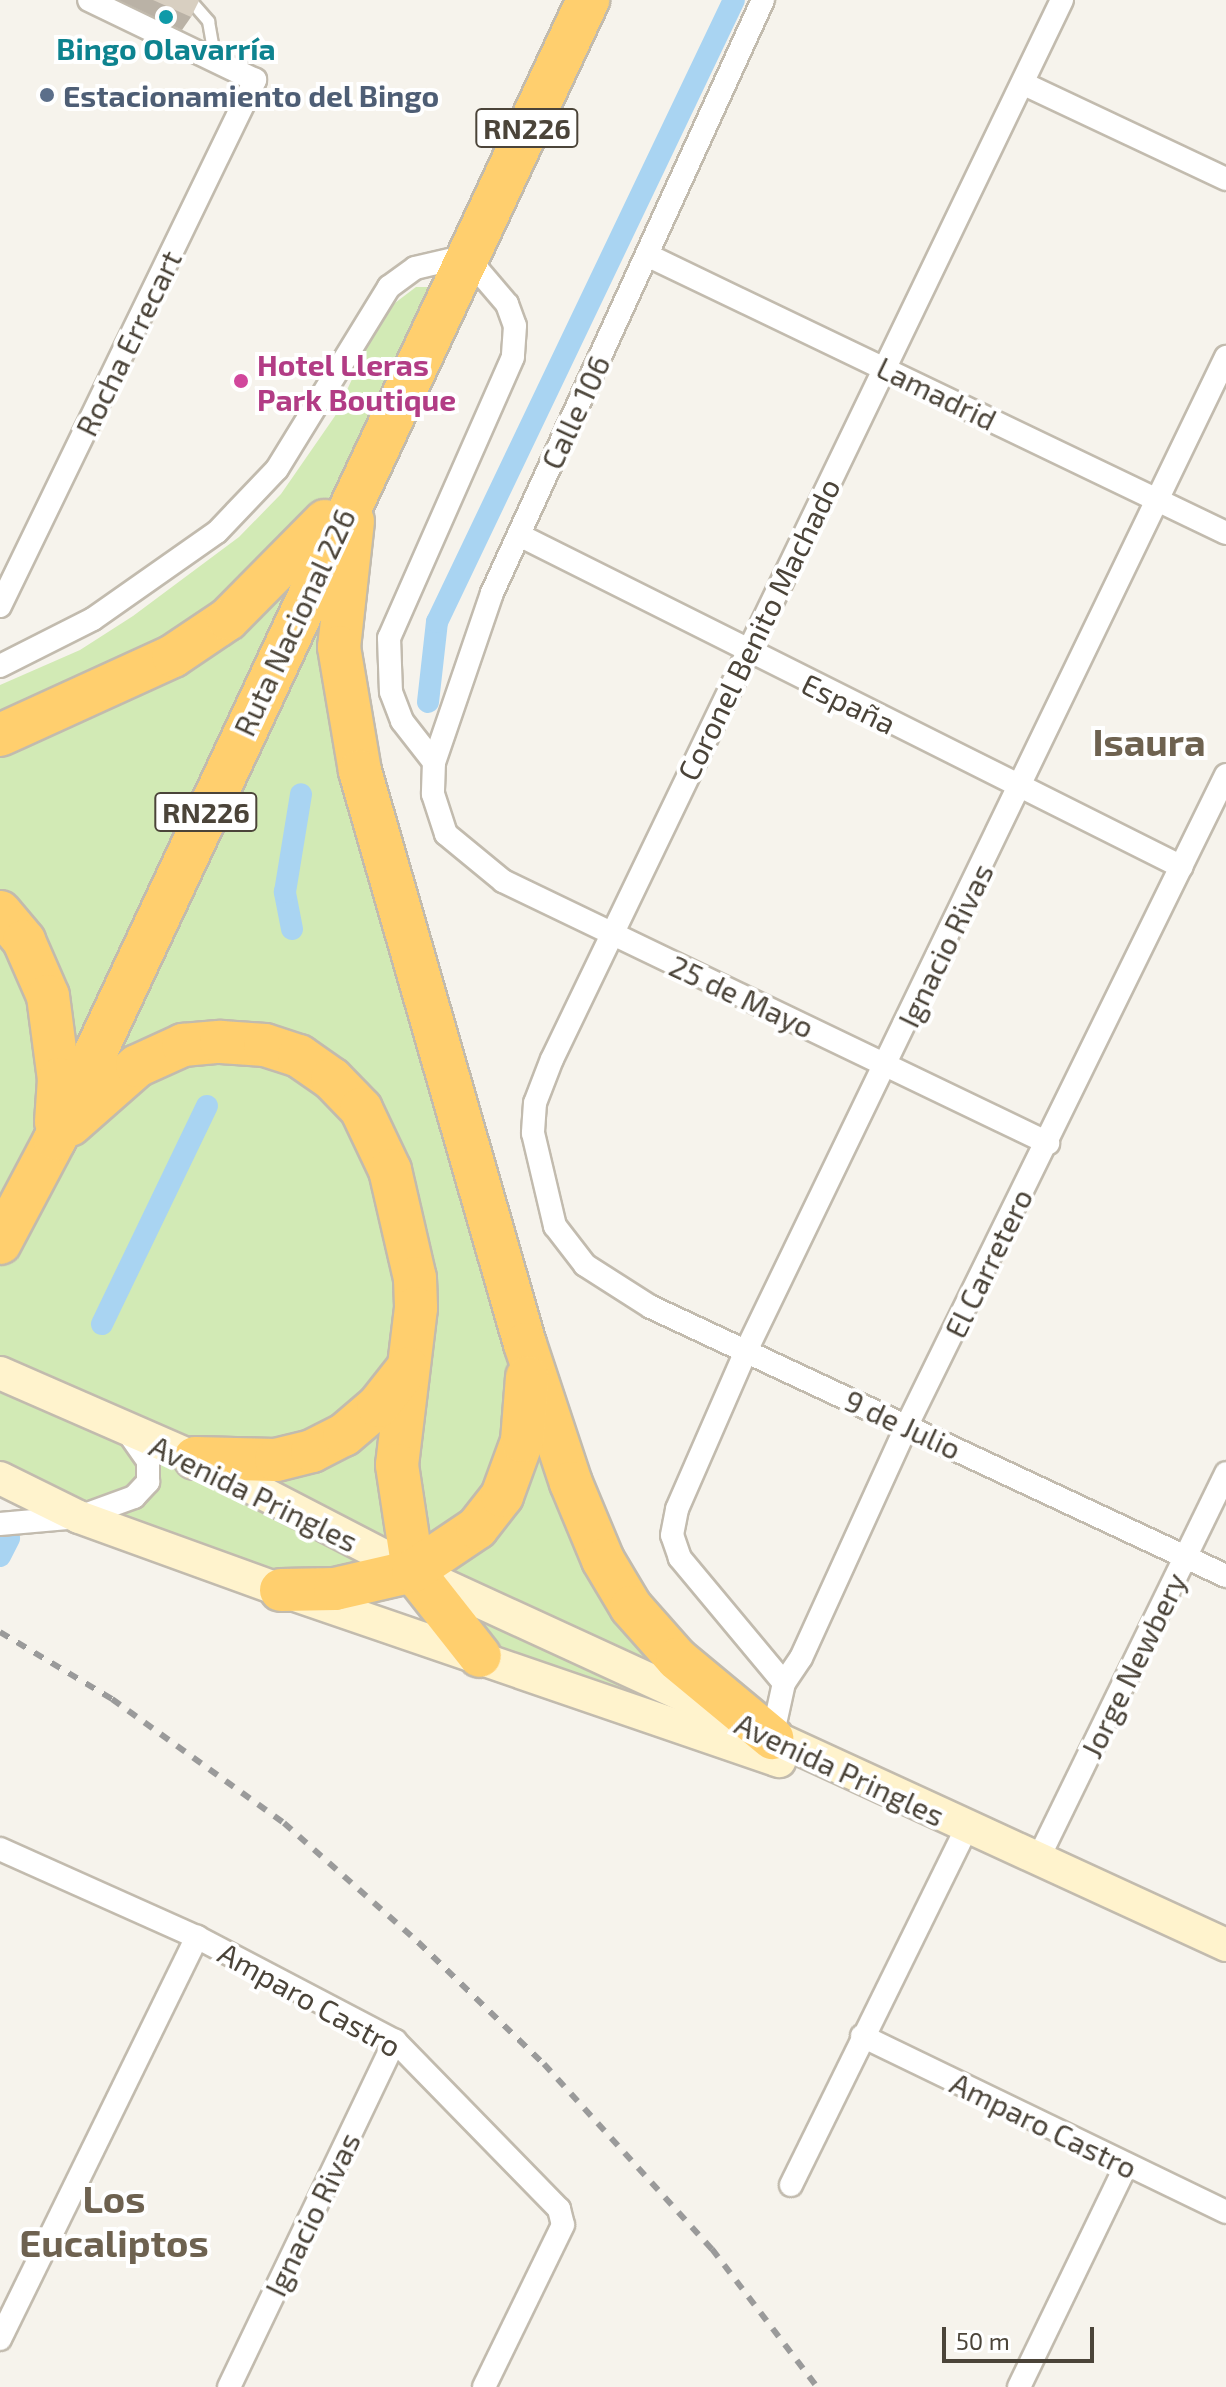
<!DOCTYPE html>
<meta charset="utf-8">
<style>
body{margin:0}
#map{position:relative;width:1226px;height:2387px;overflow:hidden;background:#f6f3ec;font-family:"Exo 2",sans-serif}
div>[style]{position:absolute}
.green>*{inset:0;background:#d2eab5}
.canal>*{height:22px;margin:-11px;padding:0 11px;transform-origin:11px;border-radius:11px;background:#a9d4f2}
.roads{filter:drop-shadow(2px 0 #c2bbae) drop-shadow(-2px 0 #c2bbae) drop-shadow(0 2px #c2bbae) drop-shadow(0 -2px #c2bbae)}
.lane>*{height:11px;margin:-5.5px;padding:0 5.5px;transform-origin:5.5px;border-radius:5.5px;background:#fff}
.street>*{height:22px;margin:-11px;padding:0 11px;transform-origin:11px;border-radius:11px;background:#fff}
.secondary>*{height:32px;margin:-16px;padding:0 16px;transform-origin:16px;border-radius:16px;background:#fff3cd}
.highway>*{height:42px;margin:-21px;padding:0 21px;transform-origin:21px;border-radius:21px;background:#ffcf6e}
.rail>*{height:6px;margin-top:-3px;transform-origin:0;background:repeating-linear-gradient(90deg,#9a9a9a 0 10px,transparent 0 20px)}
.wall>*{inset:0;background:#bab2a6}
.building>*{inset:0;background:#d8cfc1}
.dots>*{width:22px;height:22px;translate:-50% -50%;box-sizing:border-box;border:4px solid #fff;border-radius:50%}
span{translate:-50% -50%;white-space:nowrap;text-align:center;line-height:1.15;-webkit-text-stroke:8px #fff;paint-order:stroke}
.shield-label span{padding:2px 6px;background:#fff;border:2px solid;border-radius:6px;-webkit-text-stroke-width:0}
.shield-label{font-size:28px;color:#4b4439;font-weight:700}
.culture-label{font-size:30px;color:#0d838f;font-weight:700}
.service-label{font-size:30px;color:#4e5e75;font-weight:700}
.left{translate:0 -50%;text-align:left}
.street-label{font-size:30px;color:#4b4439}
.hotel-label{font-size:30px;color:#b23c85;font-weight:700}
.district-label{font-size:38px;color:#6e6250;font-weight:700}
.scale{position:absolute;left:942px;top:2327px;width:152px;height:36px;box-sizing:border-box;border:4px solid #4b4439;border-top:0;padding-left:10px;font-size:24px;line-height:28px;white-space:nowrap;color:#4b4439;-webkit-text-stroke:6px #fff;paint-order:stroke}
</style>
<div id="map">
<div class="green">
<div style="clip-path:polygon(416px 287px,431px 287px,358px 461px,291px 548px,251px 589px,0 728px,0 685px,80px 650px,133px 616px,239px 537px,281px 494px,335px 416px,383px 312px)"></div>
<div style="clip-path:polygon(341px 542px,329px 624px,520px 1363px,498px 1490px,422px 1557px,406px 1194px,275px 1036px,86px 1093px)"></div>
<div style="clip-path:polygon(316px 543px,82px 1058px,0 903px,0 744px)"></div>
<div style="clip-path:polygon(0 925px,25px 957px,53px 1095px,6px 1188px,68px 1155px,106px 1104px,221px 1049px,330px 1085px,399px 1240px,400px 1362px,322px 1440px,185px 1443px,0 1362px)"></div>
<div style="clip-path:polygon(0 1385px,127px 1446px,141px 1471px,133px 1488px,104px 1502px,87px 1502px,0 1466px)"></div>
<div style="clip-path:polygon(534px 1397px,699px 1687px,429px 1569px,481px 1537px)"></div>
<div style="clip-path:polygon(395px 1399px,402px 1556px,226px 1467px)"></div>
<div style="clip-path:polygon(156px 1459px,389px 1569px,281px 1577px,119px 1516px,141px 1503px)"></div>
<div style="clip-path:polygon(445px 1596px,756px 1738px,514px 1659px,467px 1628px)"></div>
</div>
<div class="canal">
<div style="left:428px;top:702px;width:81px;rotate:-83.6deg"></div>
<div style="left:437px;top:622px;width:689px;rotate:-64.48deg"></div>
<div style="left:292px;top:929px;width:38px;rotate:-101deg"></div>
<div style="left:285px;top:892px;width:99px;rotate:-80.7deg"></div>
<div style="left:102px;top:1324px;width:242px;rotate:-64.3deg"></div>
<div style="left:0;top:1556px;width:20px;rotate:-63deg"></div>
</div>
<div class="roads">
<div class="lane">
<div style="left:190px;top:0;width:28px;rotate:49deg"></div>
<div style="left:208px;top:21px;width:40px;rotate:80deg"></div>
</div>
<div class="street">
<div style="left:763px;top:0;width:652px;rotate:114.56deg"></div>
<div style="left:492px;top:593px;width:179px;rotate:108.9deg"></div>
<div style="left:434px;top:762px;width:32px;rotate:92deg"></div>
<div style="left:433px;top:794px;width:42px;rotate:72deg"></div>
<div style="left:446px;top:834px;width:74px;rotate:39.5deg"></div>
<div style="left:503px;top:881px;width:605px;rotate:25.68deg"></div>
<div style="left:1062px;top:0;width:1175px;rotate:115.71deg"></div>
<div style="left:552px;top:1059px;width:47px;rotate:111.1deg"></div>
<div style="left:535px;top:1103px;width:30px;rotate:94deg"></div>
<div style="left:533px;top:1133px;width:96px;rotate:76.7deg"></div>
<div style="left:555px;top:1226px;width:49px;rotate:52.4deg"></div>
<div style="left:585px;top:1265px;width:78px;rotate:32.5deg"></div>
<div style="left:651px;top:1307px;width:635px;rotate:25.07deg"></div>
<div style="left:1024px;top:84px;width:223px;rotate:25.2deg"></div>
<div style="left:647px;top:255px;width:642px;rotate:25.65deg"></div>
<div style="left:519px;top:535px;width:741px;rotate:26.6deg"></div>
<div style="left:0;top:606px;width:585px;rotate:-64.14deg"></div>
<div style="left:255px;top:80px;width:184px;rotate:-154.3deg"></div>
<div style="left:0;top:666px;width:104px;rotate:-26.8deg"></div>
<div style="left:93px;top:619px;width:151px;rotate:-35.1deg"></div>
<div style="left:217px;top:532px;width:87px;rotate:-46.4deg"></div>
<div style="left:277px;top:469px;width:214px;rotate:-58.4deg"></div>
<div style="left:389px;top:287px;width:32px;rotate:-36deg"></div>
<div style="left:415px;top:268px;width:52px;rotate:-13.2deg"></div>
<div style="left:466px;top:256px;width:63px;rotate:49.5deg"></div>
<div style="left:507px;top:304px;width:23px;rotate:70deg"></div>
<div style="left:515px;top:326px;width:31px;rotate:94deg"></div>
<div style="left:513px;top:357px;width:307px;rotate:113.8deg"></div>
<div style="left:389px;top:638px;width:54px;rotate:87.9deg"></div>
<div style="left:391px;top:692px;width:31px;rotate:69deg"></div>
<div style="left:402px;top:721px;width:52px;rotate:52deg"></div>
<div style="left:0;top:1524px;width:79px;rotate:-5.1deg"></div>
<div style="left:79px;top:1517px;width:59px;rotate:-20deg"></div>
<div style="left:134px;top:1497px;width:21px;rotate:-47deg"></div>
<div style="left:148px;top:1482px;width:21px;rotate:-90deg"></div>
<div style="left:148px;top:1461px;width:33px;rotate:-125deg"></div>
<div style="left:784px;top:1683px;width:163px;rotate:-129.8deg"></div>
<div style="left:680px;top:1558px;width:24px;rotate:-109deg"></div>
<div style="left:672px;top:1535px;width:26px;rotate:-79deg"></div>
<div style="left:677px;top:1509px;width:172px;rotate:-66.4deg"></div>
<div style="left:746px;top:1351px;width:1104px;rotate:-64.22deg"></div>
<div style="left:771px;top:1742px;width:60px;rotate:-77.6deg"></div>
<div style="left:784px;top:1683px;width:30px;rotate:-56deg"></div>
<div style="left:801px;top:1658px;width:256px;rotate:-65.5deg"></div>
<div style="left:907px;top:1425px;width:724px;rotate:-63.86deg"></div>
<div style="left:0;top:1849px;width:216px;rotate:24.1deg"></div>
<div style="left:197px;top:1937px;width:224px;rotate:27.7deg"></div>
<div style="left:395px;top:2041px;width:235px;rotate:45.7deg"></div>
<div style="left:559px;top:2209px;width:16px;rotate:76deg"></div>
<div style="left:563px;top:2225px;width:180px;rotate:116deg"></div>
<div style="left:1039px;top:1857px;width:427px;rotate:-64deg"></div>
<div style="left:862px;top:2036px;width:404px;rotate:25.8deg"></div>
<div style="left:791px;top:2185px;width:399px;rotate:-63.8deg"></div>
<div style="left:0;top:2339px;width:448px;rotate:-63.9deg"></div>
<div style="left:229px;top:2387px;width:384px;rotate:-64.4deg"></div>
<div style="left:1019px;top:2387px;width:246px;rotate:-64.2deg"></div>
</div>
<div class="secondary">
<div style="left:0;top:1373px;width:213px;rotate:23.6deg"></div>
<div style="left:195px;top:1458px;width:246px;rotate:27.4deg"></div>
<div style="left:413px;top:1571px;width:895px;rotate:24.7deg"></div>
<div style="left:0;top:1478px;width:88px;rotate:26.3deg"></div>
<div style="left:79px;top:1517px;width:215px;rotate:19.9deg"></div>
<div style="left:281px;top:1590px;width:527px;rotate:18.95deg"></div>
</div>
<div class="highway">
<div style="left:353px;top:521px;width:127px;rotate:96.3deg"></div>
<div style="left:339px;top:647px;width:126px;rotate:80.4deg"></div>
<div style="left:360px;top:771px;width:596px;rotate:73.94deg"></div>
<div style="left:525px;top:1344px;width:146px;rotate:71.7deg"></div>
<div style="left:571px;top:1483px;width:83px;rotate:67.4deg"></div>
<div style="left:603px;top:1560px;width:55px;rotate:59.2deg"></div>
<div style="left:631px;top:1607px;width:69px;rotate:48.5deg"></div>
<div style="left:677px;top:1659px;width:124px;rotate:39.7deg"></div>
<div style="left:0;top:735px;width:190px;rotate:-24.5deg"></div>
<div style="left:173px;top:656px;width:66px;rotate:-33.9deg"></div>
<div style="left:228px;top:619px;width:138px;rotate:-45.3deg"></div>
<div style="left:0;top:912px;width:38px;rotate:50deg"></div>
<div style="left:24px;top:941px;width:60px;rotate:66.4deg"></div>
<div style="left:48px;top:996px;width:84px;rotate:82.5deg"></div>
<div style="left:59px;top:1079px;width:43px;rotate:94deg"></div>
<div style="left:70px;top:1125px;width:89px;rotate:-41.4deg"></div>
<div style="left:137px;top:1066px;width:51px;rotate:-24.5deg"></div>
<div style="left:183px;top:1045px;width:38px;rotate:-5deg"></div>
<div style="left:221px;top:1042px;width:44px;rotate:3.9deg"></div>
<div style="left:265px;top:1045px;width:36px;rotate:18deg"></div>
<div style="left:299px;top:1056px;width:40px;rotate:34.9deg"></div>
<div style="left:332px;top:1079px;width:42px;rotate:46deg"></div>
<div style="left:361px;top:1109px;width:68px;rotate:64.6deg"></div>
<div style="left:390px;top:1170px;width:111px;rotate:77deg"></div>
<div style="left:415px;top:1278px;width:30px;rotate:88deg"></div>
<div style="left:416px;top:1308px;width:158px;rotate:96.9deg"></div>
<div style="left:397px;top:1465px;width:107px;rotate:81.4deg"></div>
<div style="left:413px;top:1571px;width:108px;rotate:51.8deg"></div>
<div style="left:0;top:1243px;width:118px;rotate:-62.1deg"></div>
<div style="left:55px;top:1139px;width:1258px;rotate:-64.92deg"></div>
<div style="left:195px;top:1458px;width:81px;rotate:1.4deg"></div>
<div style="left:276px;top:1460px;width:37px;rotate:-14deg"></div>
<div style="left:312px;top:1451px;width:36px;rotate:-27deg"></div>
<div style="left:344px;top:1435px;width:45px;rotate:-40.5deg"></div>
<div style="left:378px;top:1406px;width:48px;rotate:-51.7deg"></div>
<div style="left:281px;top:1590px;width:54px;rotate:-1.1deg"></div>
<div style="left:335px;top:1589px;width:80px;rotate:-13deg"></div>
<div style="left:413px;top:1571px;width:77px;rotate:-33.9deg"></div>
<div style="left:477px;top:1528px;width:41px;rotate:-52deg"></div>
<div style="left:502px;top:1496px;width:59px;rotate:-70deg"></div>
<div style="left:522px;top:1441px;width:64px;rotate:-85.5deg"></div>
</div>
</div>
<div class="rail">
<div style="left:0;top:1632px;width:131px;rotate:30.9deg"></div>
<div style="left:112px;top:1699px;width:212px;rotate:35.8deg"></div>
<div style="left:284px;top:1823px;width:179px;rotate:41.6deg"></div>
<div style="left:418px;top:1942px;width:175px;rotate:44.1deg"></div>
<div style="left:544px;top:2064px;width:250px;rotate:47.8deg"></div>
<div style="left:712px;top:2249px;width:173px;rotate:52.7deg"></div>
</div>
<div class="wall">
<div style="clip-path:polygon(119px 0,198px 0,191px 17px,182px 30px)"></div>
</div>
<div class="building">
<div style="clip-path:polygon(153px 0,198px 0,199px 1px,191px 17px)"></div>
</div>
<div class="dots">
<div style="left:166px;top:17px;background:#0f9aa8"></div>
<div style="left:47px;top:95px;background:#5c6f8a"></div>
<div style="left:241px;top:381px;background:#d1479c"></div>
</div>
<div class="shield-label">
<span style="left:527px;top:128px">RN226</span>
<span style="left:206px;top:812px">RN226</span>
</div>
<div class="culture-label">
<span style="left:166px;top:48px">Bingo Olavarría</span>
</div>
<div class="service-label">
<span class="left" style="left:63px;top:95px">Estacionamiento del Bingo</span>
</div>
<div class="street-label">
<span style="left:128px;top:343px;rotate:-64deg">Rocha Errecart</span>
<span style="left:937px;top:393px;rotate:26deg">Lamadrid</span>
<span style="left:575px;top:412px;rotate:-65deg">Calle 106</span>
<span style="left:294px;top:622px;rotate:-65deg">Ruta Nacional 226</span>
<span style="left:758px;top:629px;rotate:-64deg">Coronel Benito Machado</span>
<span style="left:849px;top:703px;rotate:26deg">España</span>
<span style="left:945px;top:945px;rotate:-64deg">Ignacio Rivas</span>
<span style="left:742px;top:996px;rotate:25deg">25 de Mayo</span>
<span style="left:988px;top:1263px;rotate:-64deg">El Carretero</span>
<span style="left:903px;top:1424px;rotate:25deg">9 de Julio</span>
<span style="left:254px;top:1493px;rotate:26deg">Avenida Pringles</span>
<span style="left:1133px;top:1665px;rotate:-64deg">Jorge Newbery</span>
<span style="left:840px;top:1769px;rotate:25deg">Avenida Pringles</span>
<span style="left:310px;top:1999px;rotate:29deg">Amparo Castro</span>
<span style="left:1044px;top:2125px;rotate:26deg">Amparo Castro</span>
<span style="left:312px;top:2214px;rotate:-64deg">Ignacio Rivas</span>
</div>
<div class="hotel-label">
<span class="left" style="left:257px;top:381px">Hotel Lleras<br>Park Boutique</span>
</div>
<div class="district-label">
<span style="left:1149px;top:742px">Isaura</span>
<span style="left:114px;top:2221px">Los<br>Eucaliptos</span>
</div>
<div class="scale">50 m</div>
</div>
